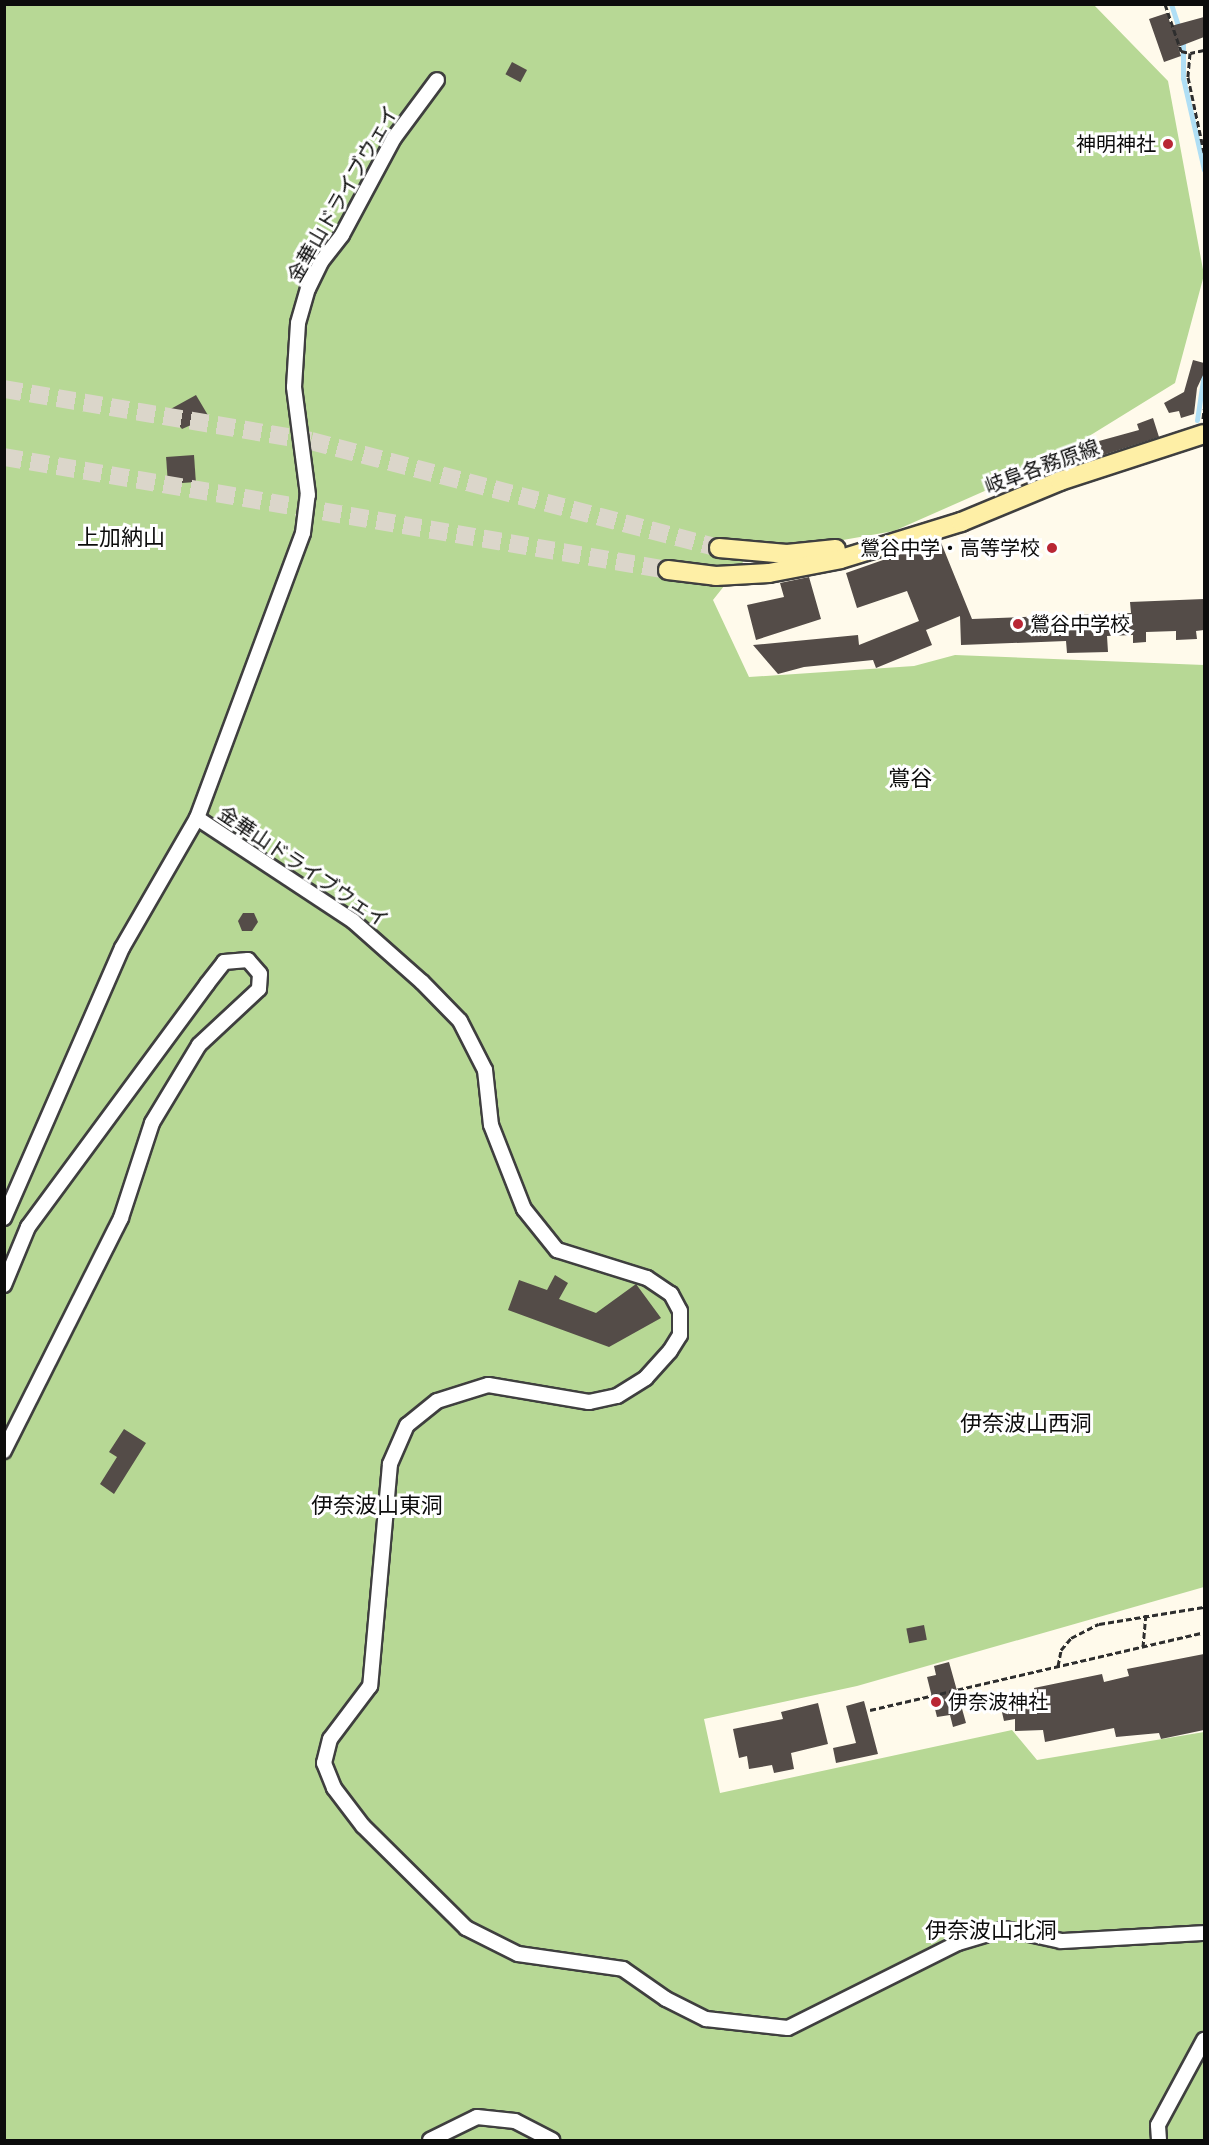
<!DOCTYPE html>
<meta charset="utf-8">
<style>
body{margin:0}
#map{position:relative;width:1209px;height:2145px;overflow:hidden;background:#fffaeb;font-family:"Zilla Slab","Noto Sans JP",serif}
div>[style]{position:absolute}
.forest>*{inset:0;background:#b7d895}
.stream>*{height:5px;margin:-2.5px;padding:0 2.5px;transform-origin:2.5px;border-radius:2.5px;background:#b0dff5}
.building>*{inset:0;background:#544c48;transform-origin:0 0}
.secondary-tunnel>*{height:18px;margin-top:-9px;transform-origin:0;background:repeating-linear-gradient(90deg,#dbd6ca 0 18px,transparent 0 27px)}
.path>*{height:3px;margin-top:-1.5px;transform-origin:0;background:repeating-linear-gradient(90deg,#2e2e2e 0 6px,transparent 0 9px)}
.roads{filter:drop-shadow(2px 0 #3f3f3f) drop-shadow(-2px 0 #3f3f3f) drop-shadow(0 2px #3f3f3f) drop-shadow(0 -2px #3f3f3f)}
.street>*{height:14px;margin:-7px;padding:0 7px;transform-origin:7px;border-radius:7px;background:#fff}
.secondary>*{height:18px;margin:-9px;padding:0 9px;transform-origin:9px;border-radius:9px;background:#feefa6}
.dots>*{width:16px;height:16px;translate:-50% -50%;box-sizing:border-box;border:3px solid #fff;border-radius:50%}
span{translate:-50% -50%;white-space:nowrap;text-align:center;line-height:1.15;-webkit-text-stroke:6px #fff;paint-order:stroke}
.poi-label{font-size:20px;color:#0c0c0c}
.right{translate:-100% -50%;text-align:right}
.left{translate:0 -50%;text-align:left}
.street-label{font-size:20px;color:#0c0c0c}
.quarter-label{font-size:22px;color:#0c0c0c}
.frame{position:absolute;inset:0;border:6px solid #0c0c0c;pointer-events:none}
</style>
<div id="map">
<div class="forest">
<div style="clip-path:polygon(5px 5px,1094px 5px,1168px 81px,1204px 275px,1175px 383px,1039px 467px,894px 531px,747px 557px,713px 600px,749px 677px,914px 666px,955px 655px,1204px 665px,1204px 1587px,857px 1686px,704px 1719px,720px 1793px,1012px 1730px,1037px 1760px,1204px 1732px,1204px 2140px,5px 2140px)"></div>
</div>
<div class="stream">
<div style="left:1171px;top:4px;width:28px;rotate:72deg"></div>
<div style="left:1183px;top:40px;width:38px;rotate:90deg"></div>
<div style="left:1183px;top:78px;width:94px;rotate:77.1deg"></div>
<div style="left:1197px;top:420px;width:48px;rotate:-81.5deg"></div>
</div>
<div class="building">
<div style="clip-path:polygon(1167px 13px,1171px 26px,1204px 17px,1204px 37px,1178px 47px,1181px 56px,1164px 62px,1149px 19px)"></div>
<div style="left:512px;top:62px;width:17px;height:14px;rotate:28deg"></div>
<div style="clip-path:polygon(1193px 360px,1204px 363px,1204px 373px,1197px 388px,1194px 414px,1181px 418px,1179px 411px,1169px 413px,1164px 403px,1184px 392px)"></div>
<div style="clip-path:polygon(196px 395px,209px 417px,182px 429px,167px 411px)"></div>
<div style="clip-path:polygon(1153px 418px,1159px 437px,1103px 455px,1099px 441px,1139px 430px,1137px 424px)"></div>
<div style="left:194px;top:455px;width:27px;height:28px;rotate:86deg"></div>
<div style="clip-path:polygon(940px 540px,972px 619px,1131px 613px,1130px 602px,1204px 599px,1204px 630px,1196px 631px,1197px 639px,1176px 640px,1176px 631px,1146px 632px,1146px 642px,1133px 643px,1133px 635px,1107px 636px,1108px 652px,1067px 653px,1066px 641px,961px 645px,960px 616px,926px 630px,932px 645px,876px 668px,873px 660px,804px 667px,778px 674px,753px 645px,858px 635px,859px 645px,919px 621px,907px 591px,857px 608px,846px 573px)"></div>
<div style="clip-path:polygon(809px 577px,821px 619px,756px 640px,747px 605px,784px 597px,780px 583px)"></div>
<div style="clip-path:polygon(243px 913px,254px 913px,258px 922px,252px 931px,242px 931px,238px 921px)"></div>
<div style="clip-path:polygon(555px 1275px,568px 1283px,559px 1299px,596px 1313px,636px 1284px,661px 1318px,609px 1347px,508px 1310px,519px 1280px,547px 1290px)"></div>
<div style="clip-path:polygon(124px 1429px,146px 1443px,114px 1494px,100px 1484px,117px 1457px,109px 1452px)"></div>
<div style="left:924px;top:1625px;width:15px;height:18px;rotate:79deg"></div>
<div style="clip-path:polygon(1204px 1654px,1204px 1730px,1161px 1739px,1159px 1733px,1116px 1737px,1114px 1728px,1045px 1742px,1043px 1730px,1015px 1731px,1015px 1719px,1004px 1721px,1001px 1708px,1036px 1700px,1034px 1688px,1102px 1674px,1104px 1682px,1129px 1676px,1127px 1669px)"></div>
<div style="clip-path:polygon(949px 1662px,966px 1723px,953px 1727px,950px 1715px,937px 1717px,927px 1677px,936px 1675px,934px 1666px)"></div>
<div style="clip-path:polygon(864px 1701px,878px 1754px,836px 1763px,833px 1748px,856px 1743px,846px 1706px)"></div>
<div style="clip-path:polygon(818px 1703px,828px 1744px,791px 1753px,794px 1769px,774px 1773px,772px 1765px,749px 1769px,747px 1756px,739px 1758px,733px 1729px,783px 1719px,781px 1712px)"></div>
</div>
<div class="secondary-tunnel">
<div style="left:4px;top:389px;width:311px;rotate:9.6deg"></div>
<div style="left:311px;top:441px;width:422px;rotate:14.7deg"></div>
<div style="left:4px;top:457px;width:674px;rotate:9.66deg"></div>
</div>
<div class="path">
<div style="left:1165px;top:4px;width:50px;rotate:71.2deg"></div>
<div style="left:1181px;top:51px;width:9px;rotate:13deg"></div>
<div style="left:1204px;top:50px;width:14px;rotate:168deg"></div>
<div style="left:1190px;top:53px;width:24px;rotate:95deg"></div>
<div style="left:1188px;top:77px;width:77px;rotate:78deg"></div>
<div style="left:1203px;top:419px;width:10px;rotate:-84deg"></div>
<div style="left:1143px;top:1647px;width:33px;rotate:-85deg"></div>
<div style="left:1058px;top:1666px;width:16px;rotate:-79deg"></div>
<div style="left:1061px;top:1650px;width:16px;rotate:-50deg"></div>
<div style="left:1071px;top:1638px;width:31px;rotate:-27deg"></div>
<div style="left:1099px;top:1624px;width:106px;rotate:-9.2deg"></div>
<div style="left:870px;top:1710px;width:343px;rotate:-13.1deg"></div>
</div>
<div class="roads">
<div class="street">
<div style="left:197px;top:818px;width:187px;rotate:33.4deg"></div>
<div style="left:353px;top:921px;width:92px;rotate:41.5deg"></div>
<div style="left:422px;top:982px;width:54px;rotate:45.7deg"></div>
<div style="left:460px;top:1021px;width:55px;rotate:63deg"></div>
<div style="left:485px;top:1070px;width:55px;rotate:83.8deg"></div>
<div style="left:491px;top:1125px;width:90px;rotate:68.6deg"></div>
<div style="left:524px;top:1209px;width:53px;rotate:51.2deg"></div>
<div style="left:557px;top:1250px;width:94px;rotate:17.3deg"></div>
<div style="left:647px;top:1278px;width:29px;rotate:34deg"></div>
<div style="left:671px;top:1294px;width:19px;rotate:62deg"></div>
<div style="left:680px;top:1311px;width:24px;rotate:90deg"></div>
<div style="left:680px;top:1335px;width:19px;rotate:122deg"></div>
<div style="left:670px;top:1351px;width:36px;rotate:132deg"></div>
<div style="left:646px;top:1378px;width:34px;rotate:148deg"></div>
<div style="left:617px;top:1396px;width:29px;rotate:168deg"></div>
<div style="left:589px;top:1402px;width:102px;rotate:-170.4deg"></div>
<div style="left:488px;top:1385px;width:53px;rotate:162.6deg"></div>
<div style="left:437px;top:1401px;width:38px;rotate:141deg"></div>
<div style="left:407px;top:1425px;width:43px;rotate:113.6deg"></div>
<div style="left:390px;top:1464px;width:223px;rotate:95.1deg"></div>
<div style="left:370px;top:1686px;width:66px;rotate:127deg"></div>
<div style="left:330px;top:1739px;width:25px;rotate:104deg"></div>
<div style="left:324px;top:1763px;width:27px;rotate:68deg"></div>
<div style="left:334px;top:1788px;width:48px;rotate:52.7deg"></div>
<div style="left:363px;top:1826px;width:145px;rotate:44.7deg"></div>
<div style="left:466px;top:1928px;width:58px;rotate:26.6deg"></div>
<div style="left:518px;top:1954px;width:106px;rotate:8.1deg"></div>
<div style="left:623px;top:1969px;width:52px;rotate:34.9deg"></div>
<div style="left:666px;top:1999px;width:45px;rotate:26.6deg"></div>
<div style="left:706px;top:2019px;width:82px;rotate:6.3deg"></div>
<div style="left:788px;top:2028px;width:190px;rotate:-26.6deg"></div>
<div style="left:958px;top:1943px;width:49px;rotate:-16.6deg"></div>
<div style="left:1005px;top:1929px;width:57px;rotate:12.1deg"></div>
<div style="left:1061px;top:1941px;width:143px;rotate:-3.2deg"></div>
<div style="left:4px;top:1218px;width:295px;rotate:-66.4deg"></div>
<div style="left:122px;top:948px;width:150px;rotate:-60deg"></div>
<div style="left:197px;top:818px;width:304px;rotate:-69.6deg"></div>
<div style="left:303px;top:533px;width:38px;rotate:-83deg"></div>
<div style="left:308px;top:495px;width:109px;rotate:-97.4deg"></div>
<div style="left:294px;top:387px;width:64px;rotate:-86.4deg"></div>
<div style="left:298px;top:323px;width:35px;rotate:-74deg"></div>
<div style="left:308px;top:289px;width:30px;rotate:-64deg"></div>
<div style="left:321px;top:262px;width:34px;rotate:-52deg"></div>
<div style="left:342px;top:235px;width:110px;rotate:-61.8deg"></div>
<div style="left:394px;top:138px;width:72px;rotate:-53.4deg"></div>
<div style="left:4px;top:1285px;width:63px;rotate:-67.5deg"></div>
<div style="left:28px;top:1227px;width:302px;rotate:-53.6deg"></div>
<div style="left:207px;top:984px;width:28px;rotate:-52deg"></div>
<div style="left:224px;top:962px;width:24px;rotate:-5deg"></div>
<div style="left:248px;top:960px;width:18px;rotate:49deg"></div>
<div style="left:260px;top:974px;width:15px;rotate:94deg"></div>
<div style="left:259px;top:989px;width:82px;rotate:137deg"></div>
<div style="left:199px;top:1045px;width:91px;rotate:121.1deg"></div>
<div style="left:152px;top:1123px;width:100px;rotate:108.1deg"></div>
<div style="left:121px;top:1218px;width:261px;rotate:116.7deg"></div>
<div style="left:430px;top:2140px;width:52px;rotate:-26.1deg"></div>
<div style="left:477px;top:2117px;width:38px;rotate:6deg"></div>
<div style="left:515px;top:2121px;width:42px;rotate:27.2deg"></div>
<div style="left:1159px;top:2140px;width:15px;rotate:-94deg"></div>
<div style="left:1158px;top:2125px;width:97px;rotate:-61.6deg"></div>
</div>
<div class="secondary">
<div style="left:719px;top:548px;width:68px;rotate:5deg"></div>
<div style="left:787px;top:554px;width:49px;rotate:-5.8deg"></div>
<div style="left:668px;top:570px;width:48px;rotate:7.1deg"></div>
<div style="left:716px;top:576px;width:53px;rotate:-3.2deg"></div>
<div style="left:769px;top:573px;width:73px;rotate:-11deg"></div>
<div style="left:841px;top:559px;width:126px;rotate:-17.1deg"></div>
<div style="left:961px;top:522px;width:107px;rotate:-22.5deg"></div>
<div style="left:1060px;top:481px;width:151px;rotate:-18.1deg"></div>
</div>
</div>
<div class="dots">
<div style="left:1168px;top:144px;background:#b92635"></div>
<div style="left:1052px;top:548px;background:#b92635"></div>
<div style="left:1018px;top:624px;background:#b92635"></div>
<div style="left:936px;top:1702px;background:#b92635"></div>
</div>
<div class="poi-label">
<span class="right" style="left:1156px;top:144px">神明神社</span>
<span class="right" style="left:1040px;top:548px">鶯谷中学・高等学校</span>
<span class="left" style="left:1030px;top:624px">鶯谷中学校</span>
<span class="left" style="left:948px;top:1702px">伊奈波神社</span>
</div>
<div class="street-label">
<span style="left:343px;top:194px;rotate:-60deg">金華山ドライブウェイ</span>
<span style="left:1042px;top:467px;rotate:-20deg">岐阜各務原線</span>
<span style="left:303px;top:867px;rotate:34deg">金華山ドライブウェイ</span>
</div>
<div class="quarter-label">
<span style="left:121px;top:538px">上加納山</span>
<span style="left:910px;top:779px">鴬谷</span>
<span style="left:1026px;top:1424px">伊奈波山西洞</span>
<span style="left:377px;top:1506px">伊奈波山東洞</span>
<span style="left:991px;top:1931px">伊奈波山北洞</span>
</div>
<div class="frame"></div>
</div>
